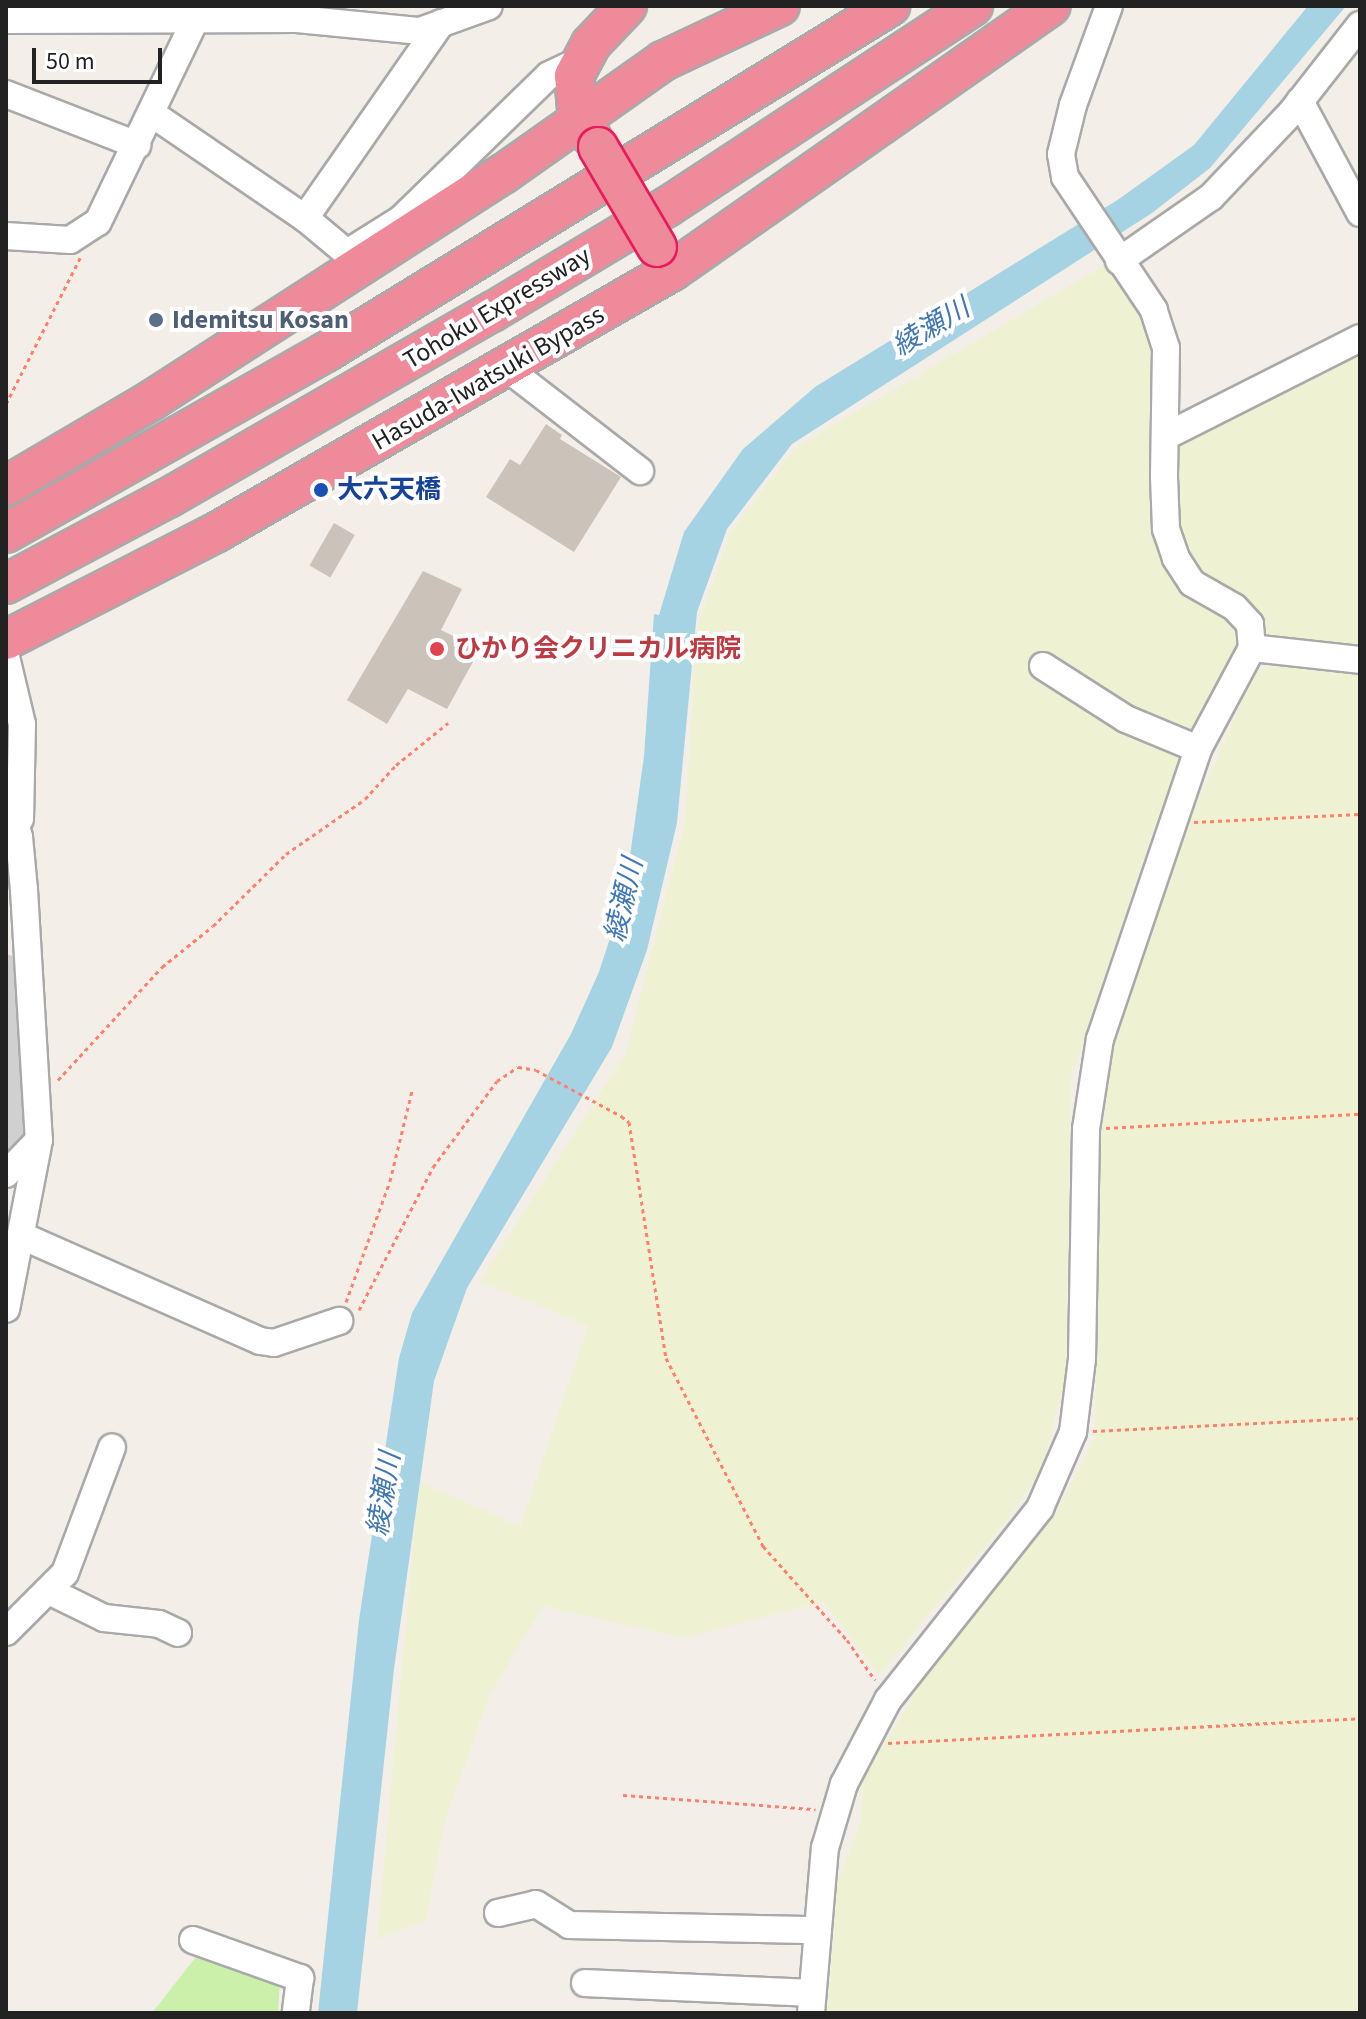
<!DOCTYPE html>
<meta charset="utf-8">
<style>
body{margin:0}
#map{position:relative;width:1366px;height:2019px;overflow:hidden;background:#f3efe8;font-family:"Source Sans 3","Noto Sans JP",sans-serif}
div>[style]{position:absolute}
.religious>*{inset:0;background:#d0d0d0}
.farmland>*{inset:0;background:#eff2d2}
.grass>*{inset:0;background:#caf0aa}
.water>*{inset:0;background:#a5d3e3}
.building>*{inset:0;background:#cbc2ba;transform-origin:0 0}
.path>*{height:3px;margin-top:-1.5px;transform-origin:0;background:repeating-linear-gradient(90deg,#ff806d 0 4px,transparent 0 8px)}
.roads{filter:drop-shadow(2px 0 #a9a9a9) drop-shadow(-2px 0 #a9a9a9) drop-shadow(0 2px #a9a9a9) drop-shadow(0 -2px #a9a9a9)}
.minor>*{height:26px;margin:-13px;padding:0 13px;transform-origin:13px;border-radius:13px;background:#fff}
.highway>*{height:38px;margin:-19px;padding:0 19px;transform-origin:19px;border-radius:19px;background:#ef8a9a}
.bridges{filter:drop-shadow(2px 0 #eb1a5b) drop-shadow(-2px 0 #eb1a5b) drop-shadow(0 2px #eb1a5b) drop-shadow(0 -2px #eb1a5b)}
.highway-bridge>*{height:38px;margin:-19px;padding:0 19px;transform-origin:19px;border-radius:19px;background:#ef8a9a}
.dots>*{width:22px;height:22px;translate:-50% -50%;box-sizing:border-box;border:4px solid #fff;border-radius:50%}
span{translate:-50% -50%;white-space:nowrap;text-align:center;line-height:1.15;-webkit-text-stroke:8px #fff;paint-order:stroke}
.street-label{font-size:26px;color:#222}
.service-label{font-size:26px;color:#4e5e75;font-weight:700}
.left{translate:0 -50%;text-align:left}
.transit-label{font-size:26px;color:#164399;font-weight:700}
.health-label{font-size:26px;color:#be3a42;font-weight:700}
.water-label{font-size:28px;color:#4177b3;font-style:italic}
.frame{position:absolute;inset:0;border:8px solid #222;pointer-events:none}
.scale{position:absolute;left:32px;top:48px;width:130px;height:36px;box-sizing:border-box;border:4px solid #222;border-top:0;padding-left:10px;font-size:24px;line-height:28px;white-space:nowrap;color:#222;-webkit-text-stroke:6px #fff;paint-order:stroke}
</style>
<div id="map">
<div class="religious">
<div style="clip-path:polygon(6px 954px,18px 958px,30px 1133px,6px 1157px)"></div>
</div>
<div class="farmland">
<div style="clip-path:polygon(1108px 263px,1150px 316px,1159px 522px,1247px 644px,1194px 732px,1154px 827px,1071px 1080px,1065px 1380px,1043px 1465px,1008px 1519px,879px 1675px,824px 1602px,683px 1638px,543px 1606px,490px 1694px,445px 1821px,426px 1920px,377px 1939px,419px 1482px,520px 1526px,588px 1326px,480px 1281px,626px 1053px,685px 820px,697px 627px,731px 532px,795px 448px)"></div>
<div style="clip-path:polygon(1360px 348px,1360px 650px,1269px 642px,1257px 630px,1238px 594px,1204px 585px,1177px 533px,1175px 444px)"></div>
<div style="clip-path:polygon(1286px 662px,1360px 668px,1360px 2013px,828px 2013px,837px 1883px,861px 1822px,863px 1780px,935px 1660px,1056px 1513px,1095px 1438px,1101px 1119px,1115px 1042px,1190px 819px,1255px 672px)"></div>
</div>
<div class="grass">
<div style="clip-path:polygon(199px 1953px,280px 1980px,278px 2013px,152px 2013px)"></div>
</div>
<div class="water">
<div style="clip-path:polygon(1308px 6px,1346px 6px,1210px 168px,1152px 213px,792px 444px,727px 529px,697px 612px,677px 823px,647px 950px,612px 1047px,467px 1288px,434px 1381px,394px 1669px,357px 2013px,318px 2013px,359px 1620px,399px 1358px,412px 1313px,571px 1034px,599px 972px,625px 892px,644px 756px,654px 614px,659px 615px,684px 532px,743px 449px,815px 387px,1119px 199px,1194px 145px)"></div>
</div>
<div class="building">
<div style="clip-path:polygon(546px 424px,562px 435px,560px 439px,621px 477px,574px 552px,486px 497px,510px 459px,520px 465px)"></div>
<div style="left:334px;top:523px;width:24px;height:49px;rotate:30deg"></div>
<div style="clip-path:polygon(423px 571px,462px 589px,441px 630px,480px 649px,447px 709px,408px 689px,387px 724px,347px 700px)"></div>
</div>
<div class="path">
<div style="left:6px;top:404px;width:164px;rotate:-63.1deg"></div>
<div style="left:1194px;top:822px;width:166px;rotate:-2.8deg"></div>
<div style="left:58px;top:1080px;width:154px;rotate:-47.4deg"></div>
<div style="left:162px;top:967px;width:65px;rotate:-38.8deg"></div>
<div style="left:213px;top:926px;width:103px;rotate:-44.6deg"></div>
<div style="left:286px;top:854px;width:96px;rotate:-34.8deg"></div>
<div style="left:365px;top:799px;width:46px;rotate:-47.6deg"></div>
<div style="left:396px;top:765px;width:67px;rotate:-38.9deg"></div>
<div style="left:1106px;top:1128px;width:254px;rotate:-3.2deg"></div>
<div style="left:346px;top:1302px;width:129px;rotate:-70deg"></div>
<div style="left:390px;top:1181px;width:93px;rotate:-76.3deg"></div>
<div style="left:359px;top:1310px;width:161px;rotate:-62.6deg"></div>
<div style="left:433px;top:1167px;width:107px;rotate:-53.3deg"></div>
<div style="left:497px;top:1081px;width:25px;rotate:-34deg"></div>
<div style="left:518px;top:1067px;width:18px;rotate:9deg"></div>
<div style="left:536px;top:1070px;width:97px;rotate:28.4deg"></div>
<div style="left:621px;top:1116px;width:10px;rotate:37deg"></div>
<div style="left:629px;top:1122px;width:239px;rotate:81.1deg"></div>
<div style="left:666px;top:1358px;width:212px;rotate:62.7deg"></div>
<div style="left:763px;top:1546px;width:126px;rotate:48.2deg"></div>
<div style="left:847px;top:1640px;width:49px;rotate:55deg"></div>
<div style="left:1093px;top:1431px;width:267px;rotate:-2.8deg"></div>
<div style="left:888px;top:1743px;width:473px;rotate:-3deg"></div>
<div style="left:623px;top:1795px;width:193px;rotate:4.2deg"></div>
</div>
<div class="roads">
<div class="minor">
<div style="left:6px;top:20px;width:291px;rotate:-0.2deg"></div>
<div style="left:297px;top:19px;width:124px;rotate:5.6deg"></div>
<div style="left:420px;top:31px;width:73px;rotate:-19.9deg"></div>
<div style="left:441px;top:23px;width:238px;rotate:124.9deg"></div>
<div style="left:305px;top:218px;width:55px;rotate:39.8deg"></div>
<div style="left:347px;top:253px;width:64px;rotate:-32.2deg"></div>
<div style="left:401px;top:219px;width:206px;rotate:-44.2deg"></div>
<div style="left:549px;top:75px;width:33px;rotate:-25deg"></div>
<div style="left:6px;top:94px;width:141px;rotate:21.3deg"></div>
<div style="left:1300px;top:101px;width:127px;rotate:61.8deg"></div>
<div style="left:151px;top:113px;width:186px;rotate:34.3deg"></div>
<div style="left:6px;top:236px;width:64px;rotate:3.6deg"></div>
<div style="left:70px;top:240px;width:33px;rotate:-33deg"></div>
<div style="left:98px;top:222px;width:237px;rotate:-64.3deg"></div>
<div style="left:1119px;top:261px;width:112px;rotate:-34.8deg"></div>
<div style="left:1211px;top:197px;width:116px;rotate:-46.4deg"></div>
<div style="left:1291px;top:113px;width:112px;rotate:-51.9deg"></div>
<div style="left:508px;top:369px;width:167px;rotate:37.7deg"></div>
<div style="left:1166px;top:436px;width:217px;rotate:-26.8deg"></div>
<div style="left:1252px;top:648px;width:109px;rotate:6.3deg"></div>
<div style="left:6px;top:657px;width:69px;rotate:76.6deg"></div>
<div style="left:22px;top:724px;width:95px;rotate:91.2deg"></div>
<div style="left:1043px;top:666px;width:98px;rotate:32.6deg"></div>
<div style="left:1126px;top:719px;width:78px;rotate:22.6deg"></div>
<div style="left:6px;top:793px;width:46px;rotate:73.5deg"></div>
<div style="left:19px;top:837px;width:53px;rotate:84.6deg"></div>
<div style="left:24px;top:890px;width:250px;rotate:86.6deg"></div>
<div style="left:39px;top:1140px;width:172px;rotate:101deg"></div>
<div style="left:6px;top:1174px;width:47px;rotate:-45.9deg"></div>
<div style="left:22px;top:1236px;width:260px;rotate:23.8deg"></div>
<div style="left:260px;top:1341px;width:14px;rotate:8deg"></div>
<div style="left:274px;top:1343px;width:69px;rotate:-18.7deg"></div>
<div style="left:49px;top:1591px;width:61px;rotate:26.1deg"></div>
<div style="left:104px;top:1618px;width:55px;rotate:6.2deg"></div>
<div style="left:159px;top:1624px;width:21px;rotate:25deg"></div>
<div style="left:6px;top:1632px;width:83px;rotate:-45deg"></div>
<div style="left:65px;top:1573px;width:134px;rotate:-69.5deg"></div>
<div style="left:498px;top:1913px;width:39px;rotate:-13deg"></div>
<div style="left:536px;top:1904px;width:39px;rotate:32deg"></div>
<div style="left:569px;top:1925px;width:249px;rotate:1.2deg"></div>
<div style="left:193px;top:1940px;width:114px;rotate:19.6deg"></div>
<div style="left:300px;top:1978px;width:35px;rotate:97deg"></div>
<div style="left:585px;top:1983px;width:227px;rotate:2.5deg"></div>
<div style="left:811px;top:2013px;width:166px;rotate:-85.2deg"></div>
<div style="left:825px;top:1848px;width:67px;rotate:-73.5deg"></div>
<div style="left:844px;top:1784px;width:95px;rotate:-62.4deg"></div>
<div style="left:888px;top:1700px;width:245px;rotate:-51.6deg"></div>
<div style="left:1040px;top:1508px;width:83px;rotate:-66.5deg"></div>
<div style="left:1073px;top:1432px;width:74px;rotate:-83deg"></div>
<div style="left:1082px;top:1359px;width:230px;rotate:-89deg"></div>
<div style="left:1086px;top:1129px;width:91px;rotate:-81.2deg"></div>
<div style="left:1100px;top:1039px;width:306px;rotate:-71.3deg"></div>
<div style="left:1198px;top:749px;width:115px;rotate:-61.9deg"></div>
<div style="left:1252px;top:648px;width:24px;rotate:-95deg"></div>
<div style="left:1250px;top:624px;width:23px;rotate:-133deg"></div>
<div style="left:1234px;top:607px;width:48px;rotate:-150.3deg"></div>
<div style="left:1192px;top:583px;width:30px;rotate:-123deg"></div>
<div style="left:1176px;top:558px;width:31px;rotate:-109deg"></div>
<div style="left:1166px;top:529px;width:53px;rotate:-92.2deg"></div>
<div style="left:1164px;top:476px;width:128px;rotate:-89.1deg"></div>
<div style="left:1166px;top:348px;width:40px;rotate:-108deg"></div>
<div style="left:1154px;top:310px;width:160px;rotate:-123.8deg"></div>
<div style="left:1065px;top:177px;width:23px;rotate:-100deg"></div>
<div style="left:1061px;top:154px;width:50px;rotate:-76.2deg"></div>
<div style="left:1073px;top:105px;width:105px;rotate:-70deg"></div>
</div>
<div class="highway">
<div style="left:591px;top:136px;width:30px;rotate:-117deg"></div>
<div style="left:577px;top:109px;width:33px;rotate:-95deg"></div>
<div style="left:574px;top:76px;width:36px;rotate:-62deg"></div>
<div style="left:591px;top:44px;width:52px;rotate:-46.5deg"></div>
<div style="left:6px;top:486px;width:169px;rotate:-30.5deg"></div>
<div style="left:152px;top:400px;width:417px;rotate:-32.8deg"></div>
<div style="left:503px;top:174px;width:196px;rotate:-35.2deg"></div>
<div style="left:663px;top:61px;width:129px;rotate:-25.2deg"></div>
<div style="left:6px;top:533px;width:368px;rotate:-29.5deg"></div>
<div style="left:326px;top:352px;width:662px;rotate:-31.53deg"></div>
<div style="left:6px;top:584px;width:183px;rotate:-28deg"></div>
<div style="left:168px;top:498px;width:374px;rotate:-29.9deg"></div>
<div style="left:492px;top:312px;width:204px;rotate:-31deg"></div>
<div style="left:667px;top:207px;width:366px;rotate:-33.3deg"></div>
<div style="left:6px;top:640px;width:237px;rotate:-27.1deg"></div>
<div style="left:217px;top:532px;width:525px;rotate:-29.84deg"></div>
<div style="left:672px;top:271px;width:462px;rotate:-35deg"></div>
</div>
</div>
<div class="bridges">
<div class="highway-bridge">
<div style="left:598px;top:147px;width:116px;rotate:59.5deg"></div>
</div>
</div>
<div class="dots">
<div style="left:156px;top:320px;background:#5c6f8a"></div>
<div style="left:321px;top:490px;background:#1a4fb4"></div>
<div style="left:437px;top:649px;background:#e0444e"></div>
</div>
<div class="street-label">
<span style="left:497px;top:308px;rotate:-31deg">Tohoku Expressway</span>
<span style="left:488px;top:378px;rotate:-30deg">Hasuda-Iwatsuki Bypass</span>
</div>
<div class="service-label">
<span class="left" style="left:172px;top:320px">Idemitsu Kosan</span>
</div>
<div class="transit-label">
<span class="left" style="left:337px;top:490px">大六天橋</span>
</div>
<div class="health-label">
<span class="left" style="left:455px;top:649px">ひかり会クリニカル病院</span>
</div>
<div class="water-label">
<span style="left:931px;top:327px;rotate:-31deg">綾瀬川</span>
<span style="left:624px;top:900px;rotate:-77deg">綾瀬川</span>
<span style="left:384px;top:1494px;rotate:-81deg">綾瀬川</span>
</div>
<div class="frame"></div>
<div class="scale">50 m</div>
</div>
